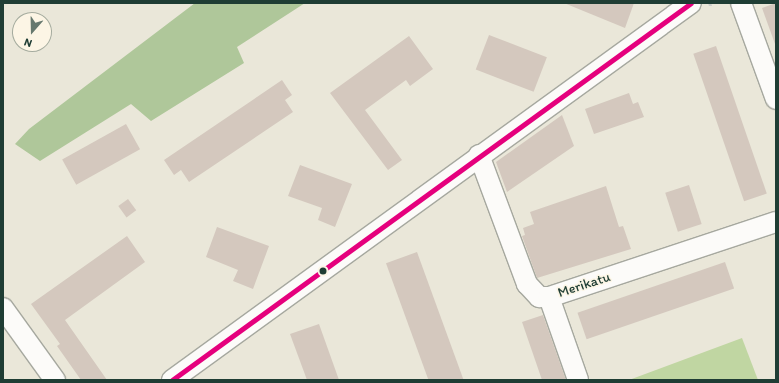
<!DOCTYPE html>
<style>
body{margin:0}
#map{position:relative;width:779px;height:383px;overflow:hidden;background:#eae7d9;font-family:Itim,sans-serif}
div>[style]{position:absolute}
.green>*{inset:0;background:#c0d6a2}
.forest>*{inset:0;background:#afc79a}
.building>*{inset:0;background:#d4c8be;transform-origin:0 0}
.path>*{height:2.5px;margin-top:-1.25px;transform-origin:0;background:repeating-linear-gradient(90deg,#cbcdc9 0 3px,transparent 0 6px)}
.roads{filter:drop-shadow(1px 0 #a6a89f) drop-shadow(-1px 0 #a6a89f) drop-shadow(0 1px #a6a89f) drop-shadow(0 -1px #a6a89f)}
.minor>*{height:20px;margin:-10px;padding:0 10px;transform-origin:10px;border-radius:10px;background:#fcfbf9}
.bus-1>*{height:5px;margin:-2.5px;padding:0 2.5px;transform-origin:2.5px;border-radius:2.5px;background:#e5007d}
.dots>*{width:11px;height:11px;translate:-50% -50%;box-sizing:border-box;border:2px solid #fcf5e5;border-radius:50%}
span{translate:-50% -50%;white-space:nowrap;text-align:center;line-height:1.15;-webkit-text-stroke:3px #fcf5e5;paint-order:stroke}
.street-label{font-size:14px;color:#1f3d34}
.frame{position:absolute;inset:0;border:4px solid #1f3d34;pointer-events:none}
.north{position:absolute;left:12px;top:12px;width:40px;height:40px;box-sizing:border-box;background:#fcf5e5;border:1px solid #a4ab9e;border-radius:50%;rotate:200deg;font-size:11px;font-weight:700;line-height:16px;text-align:center;color:#1f3d34}
.north::after{content:'';display:block;margin:auto;width:14px;height:18px;background:#66786e;clip-path:polygon(50% 0,100% 100%,50% 72%,0 100%)}
</style>
<div id="map">
<div class="green">
<div style="clip-path:polygon(742px 338px,758px 380px,629px 380px)"></div>
</div>
<div class="forest">
<div style="clip-path:polygon(195px 3px,305px 3px,237px 47px,244px 63px,151px 121px,131px 104px,40px 161px,15px 144px,29px 129px)"></div>
</div>
<div class="building">
<div style="clip-path:polygon(564px 3px,634px 3px,625px 28px)"></div>
<div style="clip-path:polygon(776px 3px,776px 43px,775px 44px,762px 8px)"></div>
<div style="left:489px;top:35px;width:62px;height:37px;rotate:21deg"></div>
<div style="clip-path:polygon(409px 36px,433px 69px,410px 86px,406px 80px,365px 110px,402px 160px,388px 170px,330px 93px)"></div>
<div style="left:716px;top:46px;width:156px;height:24px;rotate:71deg"></div>
<div style="clip-path:polygon(282px 80px,292px 95px,285px 100px,293px 112px,189px 182px,181px 170px,174px 175px,164px 160px)"></div>
<div style="clip-path:polygon(629px 93px,633px 104px,638px 102px,644px 117px,594px 134px,585px 109px)"></div>
<div style="clip-path:polygon(562px 115px,574px 146px,507px 192px,496px 162px)"></div>
<div style="left:126px;top:124px;width:29px;height:73px;rotate:61deg"></div>
<div style="clip-path:polygon(300px 165px,352px 184px,335px 227px,318px 220px,322px 208px,288px 196px)"></div>
<div style="left:689px;top:185px;width:41px;height:25px;rotate:72deg"></div>
<div style="clip-path:polygon(606px 186px,619px 227px,623px 226px,631px 249px,537px 278px,522px 236px,525px 235px,523px 228px,534px 224px,530px 212px)"></div>
<div style="left:128px;top:199px;width:14px;height:12px;rotate:54deg"></div>
<div style="clip-path:polygon(217px 227px,269px 246px,253px 289px,233px 281px,238px 270px,206px 257px)"></div>
<div style="clip-path:polygon(127px 236px,145px 262px,65px 320px,107px 380px,81px 380px,57px 346px,60px 344px,31px 304px)"></div>
<div style="left:417px;top:252px;width:136px;height:33px;rotate:70deg"></div>
<div style="left:725px;top:262px;width:28px;height:156px;rotate:71deg"></div>
<div style="clip-path:polygon(543px 315px,566px 380px,542px 380px,522px 322px)"></div>
<div style="clip-path:polygon(319px 324px,339px 380px,307px 380px,290px 334px)"></div>
</div>
<div class="path">
<div style="left:710px;top:3px;width:4px;rotate:76deg"></div>
</div>
<div class="roads">
<div class="minor">
<div style="left:741px;top:3px;width:102px;rotate:70deg"></div>
<div style="left:479px;top:155px;width:138px;rotate:69.6deg"></div>
<div style="left:527px;top:284px;width:18px;rotate:47deg"></div>
<div style="left:539px;top:297px;width:10px"></div>
<div style="left:549px;top:297px;width:239px;rotate:-18.3deg"></div>
<div style="left:549px;top:297px;width:88px;rotate:70.7deg"></div>
<div style="left:3px;top:308px;width:89px;rotate:54.2deg"></div>
<div style="left:172px;top:380px;width:641px;rotate:-35.99deg"></div>
</div>
</div>
<div class="bus-1">
<div style="left:172px;top:380px;width:641px;rotate:-35.99deg"></div>
</div>
<div class="dots">
<div style="left:323px;top:271px;background:#1f3d34"></div>
</div>
<div class="street-label">
<span style="left:584px;top:285px;rotate:-18deg">Merikatu</span>
</div>
<div class="frame"></div>
<div class="north">N</div>
</div>
